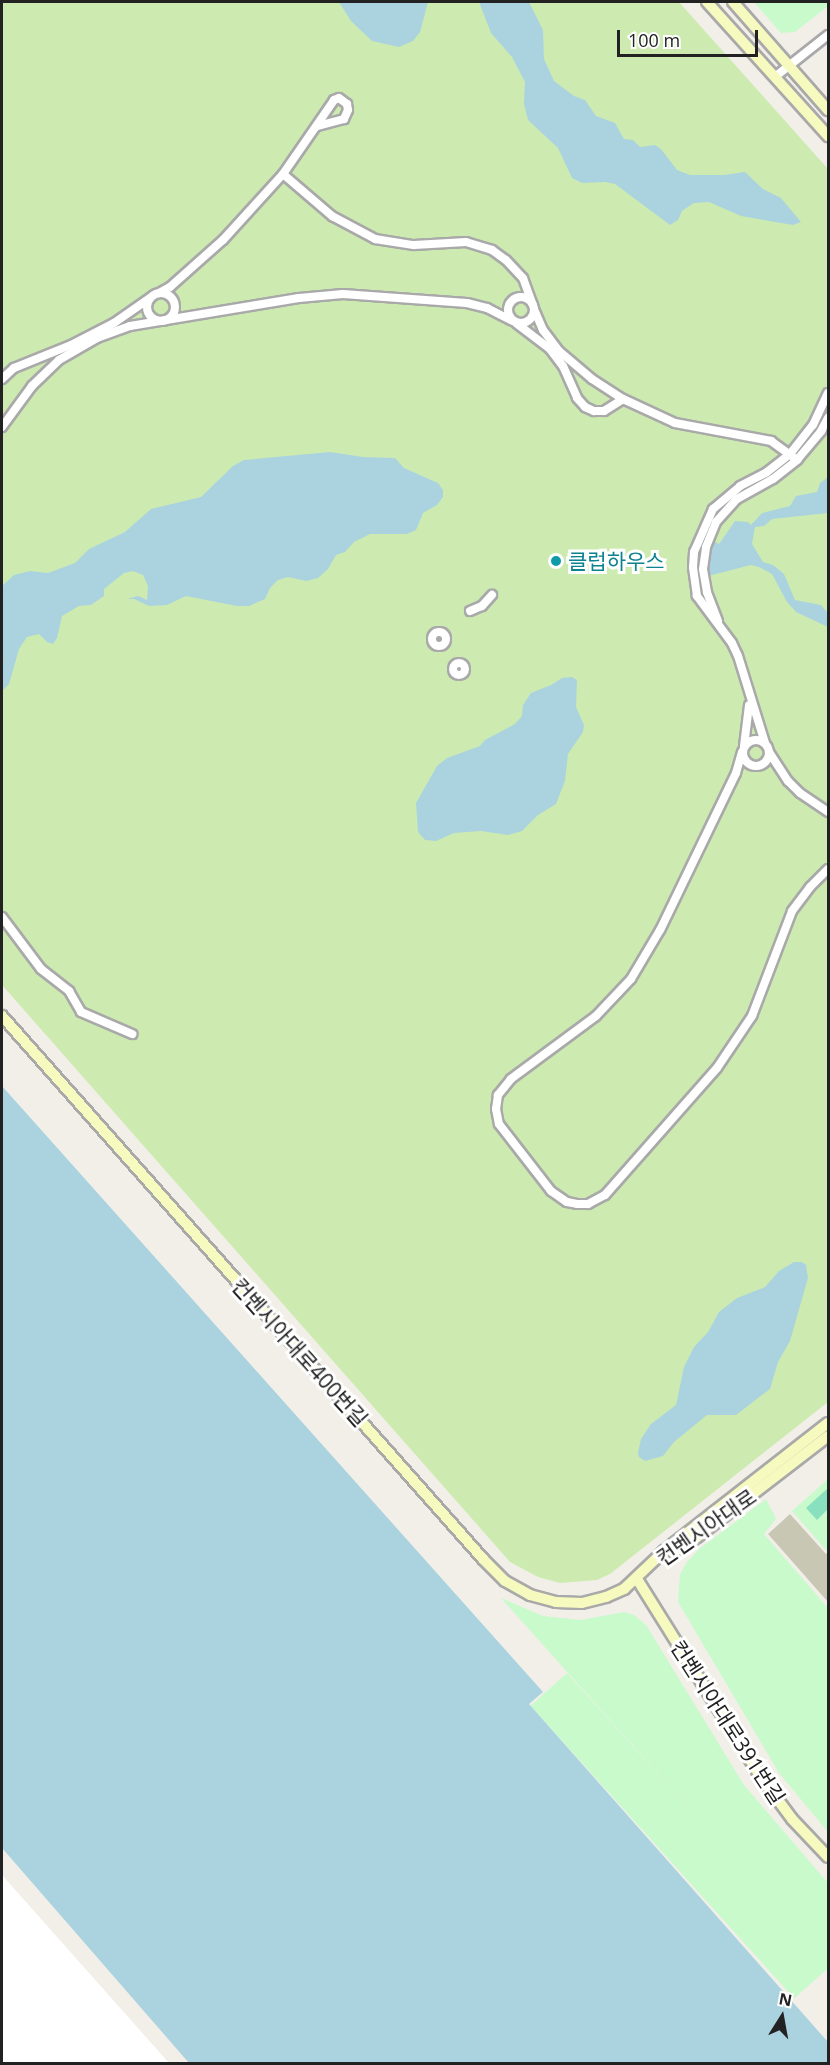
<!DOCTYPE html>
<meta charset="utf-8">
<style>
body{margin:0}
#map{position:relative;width:830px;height:2065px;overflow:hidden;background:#f2efe9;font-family:"Open Sans","Noto Sans KR",sans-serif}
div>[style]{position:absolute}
.construction>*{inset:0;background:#c7c7b4}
.grass>*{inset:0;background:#cdebb0}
.park>*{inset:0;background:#c8facc;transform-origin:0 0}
.pitch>*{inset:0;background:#88e0be}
.water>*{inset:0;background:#aad3df}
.pier>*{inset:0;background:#fff}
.roads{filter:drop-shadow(2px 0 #a9a9a9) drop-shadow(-2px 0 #a9a9a9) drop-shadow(0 2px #a9a9a9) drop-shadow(0 -2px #a9a9a9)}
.street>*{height:8px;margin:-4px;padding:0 4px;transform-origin:4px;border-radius:4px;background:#fff}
.street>.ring{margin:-4px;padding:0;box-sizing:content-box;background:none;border:8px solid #fff;border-radius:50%}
.secondary>*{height:10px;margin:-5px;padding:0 5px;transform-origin:5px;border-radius:5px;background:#f7fabf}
.dots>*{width:16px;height:16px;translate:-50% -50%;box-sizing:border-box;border:3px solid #fff;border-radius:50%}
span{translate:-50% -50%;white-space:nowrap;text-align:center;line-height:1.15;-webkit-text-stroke:6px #fff;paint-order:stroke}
.culture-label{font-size:21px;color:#0d838f}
.left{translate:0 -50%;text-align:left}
.street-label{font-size:21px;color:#222}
.frame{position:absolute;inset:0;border:3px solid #222;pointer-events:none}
.north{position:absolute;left:752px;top:1987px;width:60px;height:60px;-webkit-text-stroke:4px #fff;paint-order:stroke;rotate:11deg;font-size:16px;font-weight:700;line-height:24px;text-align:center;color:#222}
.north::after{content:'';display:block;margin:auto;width:21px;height:27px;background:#222;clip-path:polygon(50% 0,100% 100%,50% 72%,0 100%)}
.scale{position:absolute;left:617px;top:30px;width:141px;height:27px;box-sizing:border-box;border:3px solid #222;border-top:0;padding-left:8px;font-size:18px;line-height:21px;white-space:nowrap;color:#222;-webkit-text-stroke:4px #fff;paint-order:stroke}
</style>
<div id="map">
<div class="construction">
<div style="clip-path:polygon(790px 1514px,826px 1554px,828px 1552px,828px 1602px,768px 1534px)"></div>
</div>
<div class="grass">
<div style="clip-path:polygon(2px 2px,679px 2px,828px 169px,828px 1402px,610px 1574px,597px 1580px,560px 1583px,538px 1577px,510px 1562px,2px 985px)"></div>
</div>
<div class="park">
<div style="clip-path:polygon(754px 2px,828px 2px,828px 6px,795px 32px,781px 33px)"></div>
<div style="clip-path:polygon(828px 1479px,828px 1548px,826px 1550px,792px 1511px)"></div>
<div style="clip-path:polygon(766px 1499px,776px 1519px,764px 1534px,828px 1608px,828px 1832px,779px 1773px,678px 1602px,680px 1574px,687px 1562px,699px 1549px)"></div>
<div style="clip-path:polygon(501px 1598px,543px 1616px,581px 1620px,624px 1612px,634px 1615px,646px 1625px,744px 1785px,828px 1883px,828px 1964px)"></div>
<div style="left:567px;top:1673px;width:394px;height:49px;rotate:48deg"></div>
</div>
<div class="pitch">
<div style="clip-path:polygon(828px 1488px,828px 1509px,817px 1520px,806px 1508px)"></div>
</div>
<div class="water">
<div style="clip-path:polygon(339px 2px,428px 2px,420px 32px,413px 41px,399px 47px,372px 41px,351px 21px)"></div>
<div style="clip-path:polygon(479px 2px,529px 2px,543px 30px,544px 59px,554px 81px,574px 96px,585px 100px,596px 116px,615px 123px,624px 139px,633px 140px,640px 147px,655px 145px,661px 149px,677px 170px,690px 175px,724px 175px,745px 172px,763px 189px,781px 198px,801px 222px,793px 225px,741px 216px,709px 202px,694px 203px,682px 211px,678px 220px,670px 225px,615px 184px,605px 182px,582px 183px,572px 178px,558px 148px,528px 120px,524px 104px,525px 82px,512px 57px,491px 33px)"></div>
<div style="clip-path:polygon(330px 452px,363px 457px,395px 458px,404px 468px,438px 483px,443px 490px,443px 497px,437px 505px,423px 513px,416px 530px,407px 534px,370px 534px,354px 542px,345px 552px,336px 555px,328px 569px,318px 578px,306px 581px,288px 577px,278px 580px,270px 588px,265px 599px,249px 606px,237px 606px,186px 596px,167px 605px,149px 606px,134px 599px,127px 599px,138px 596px,147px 600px,148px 586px,143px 575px,133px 571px,124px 573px,104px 589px,104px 596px,91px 605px,79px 606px,62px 616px,57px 638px,53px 644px,47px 642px,39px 634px,27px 637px,19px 649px,9px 684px,2px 691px,2px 586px,14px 575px,30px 571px,48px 573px,75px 563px,89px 549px,125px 532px,151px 509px,201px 497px,233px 466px,244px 460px)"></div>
<div style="clip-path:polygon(828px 477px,828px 513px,772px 519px,764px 526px,755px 527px,752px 544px,763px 562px,773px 565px,784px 574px,795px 600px,821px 605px,828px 613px,828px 627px,796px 612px,787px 602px,772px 574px,759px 567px,751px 565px,708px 576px,707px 552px,711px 540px,719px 544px,735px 521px,748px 522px,751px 525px,762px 513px,790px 506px,796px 496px,817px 492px,820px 483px)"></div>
<div style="clip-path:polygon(572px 677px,577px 680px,576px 707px,584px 725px,583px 732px,568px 754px,565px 781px,556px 804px,538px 815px,522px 831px,508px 835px,481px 831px,454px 833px,436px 841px,425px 840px,418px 832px,416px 803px,437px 766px,447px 758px,480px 746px,485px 740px,515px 724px,522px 716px,523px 705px,531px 693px,551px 685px,562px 678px)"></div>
<div style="clip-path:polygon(2px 1086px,543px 1692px,529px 1704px,828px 2042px,828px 2063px,189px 2063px,2px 1848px)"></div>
<div style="clip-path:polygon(794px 1262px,802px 1262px,806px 1265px,808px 1278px,790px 1341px,778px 1362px,770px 1389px,736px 1415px,707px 1415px,674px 1442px,663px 1456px,645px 1461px,639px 1457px,638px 1453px,641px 1439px,651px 1424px,676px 1405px,684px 1367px,694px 1347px,708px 1332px,719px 1312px,737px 1298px,765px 1287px,779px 1271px)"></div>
</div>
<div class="pier">
<div style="clip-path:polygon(2px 1875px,169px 2063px,2px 2063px)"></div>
</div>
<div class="roads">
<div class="street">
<div style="left:776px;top:76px;width:66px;rotate:-38.3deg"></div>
<div style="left:283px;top:174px;width:65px;rotate:40.6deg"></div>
<div style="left:332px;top:216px;width:49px;rotate:28.1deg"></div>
<div style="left:375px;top:239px;width:39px;rotate:9deg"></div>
<div style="left:414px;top:245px;width:52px;rotate:-3.3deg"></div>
<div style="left:466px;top:242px;width:27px;rotate:17deg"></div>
<div style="left:492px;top:250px;width:17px;rotate:36deg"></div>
<div style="left:506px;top:260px;width:25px;rotate:47deg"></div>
<div style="left:523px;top:278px;width:29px;rotate:70deg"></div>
<div style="left:159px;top:293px;width:13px;rotate:-29deg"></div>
<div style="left:170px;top:287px;width:71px;rotate:-41.6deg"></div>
<div style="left:223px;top:240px;width:89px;rotate:-47.7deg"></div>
<div style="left:283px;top:174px;width:90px;rotate:-55.4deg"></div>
<div style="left:334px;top:100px;width:5px;rotate:-22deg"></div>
<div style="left:339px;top:98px;width:10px;rotate:37deg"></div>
<div style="left:347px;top:104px;width:6px;rotate:81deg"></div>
<div style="left:348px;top:110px;width:10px;rotate:114deg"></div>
<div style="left:344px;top:119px;width:27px;rotate:165deg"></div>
<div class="ring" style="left:147px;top:293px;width:20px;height:20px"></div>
<div class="ring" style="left:508px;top:297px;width:18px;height:18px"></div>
<div style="left:534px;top:309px;width:23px;rotate:67deg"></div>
<div style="left:543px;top:330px;width:26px;rotate:53deg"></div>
<div style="left:559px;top:351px;width:43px;rotate:40.3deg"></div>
<div style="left:592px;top:379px;width:37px;rotate:33deg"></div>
<div style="left:623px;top:399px;width:57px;rotate:24.8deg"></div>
<div style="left:675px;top:423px;width:98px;rotate:10.6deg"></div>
<div style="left:771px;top:441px;width:32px;rotate:36deg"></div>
<div style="left:516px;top:323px;width:43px;rotate:37.4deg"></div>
<div style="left:550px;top:349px;width:21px;rotate:53deg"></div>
<div style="left:563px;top:366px;width:35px;rotate:66deg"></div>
<div style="left:577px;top:398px;width:12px;rotate:48deg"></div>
<div style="left:585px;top:407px;width:10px;rotate:24deg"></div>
<div style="left:594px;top:411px;width:10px"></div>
<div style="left:604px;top:411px;width:22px;rotate:-32deg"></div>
<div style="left:2px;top:379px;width:16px;rotate:-43deg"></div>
<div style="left:14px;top:368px;width:61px;rotate:-22deg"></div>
<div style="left:71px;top:345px;width:48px;rotate:-27.1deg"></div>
<div style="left:114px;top:323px;width:44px;rotate:-34.8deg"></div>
<div style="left:2px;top:427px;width:51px;rotate:-53.8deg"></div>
<div style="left:32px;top:386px;width:37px;rotate:-44deg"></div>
<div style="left:59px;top:360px;width:44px;rotate:-30.1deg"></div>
<div style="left:97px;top:338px;width:35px;rotate:-20deg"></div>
<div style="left:130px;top:326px;width:171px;rotate:-9.4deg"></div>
<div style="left:299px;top:298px;width:44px;rotate:-5.2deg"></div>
<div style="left:343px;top:294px;width:124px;rotate:4.2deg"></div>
<div style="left:467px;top:303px;width:21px;rotate:14deg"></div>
<div style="left:487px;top:308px;width:28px;rotate:27deg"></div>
<div style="left:470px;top:611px;width:13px;rotate:-23deg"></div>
<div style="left:482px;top:606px;width:15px;rotate:-48deg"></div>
<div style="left:718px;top:621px;width:31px;rotate:-111deg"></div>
<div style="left:707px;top:592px;width:23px;rotate:-100deg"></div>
<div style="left:703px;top:569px;width:22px;rotate:-82deg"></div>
<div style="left:706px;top:547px;width:27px;rotate:-68deg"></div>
<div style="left:716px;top:522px;width:31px;rotate:-48deg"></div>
<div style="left:737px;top:499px;width:41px;rotate:-29.1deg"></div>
<div style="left:773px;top:479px;width:31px;rotate:-38deg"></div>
<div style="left:797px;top:460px;width:38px;rotate:-50deg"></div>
<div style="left:821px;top:431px;width:15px;rotate:-62deg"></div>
<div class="ring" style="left:432px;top:632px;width:6px;height:6px"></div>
<div class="ring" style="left:453px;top:663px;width:4px;height:4px"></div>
<div class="ring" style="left:743px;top:740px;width:18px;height:18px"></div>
<div style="left:765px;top:743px;width:91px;rotate:-107.2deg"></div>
<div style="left:738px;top:656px;width:14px;rotate:-115deg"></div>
<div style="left:732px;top:643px;width:59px;rotate:-126.7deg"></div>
<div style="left:697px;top:596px;width:29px;rotate:-98deg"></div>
<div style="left:693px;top:567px;width:15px;rotate:-86deg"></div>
<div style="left:694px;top:552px;width:47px;rotate:-66.2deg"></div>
<div style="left:713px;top:509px;width:35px;rotate:-40deg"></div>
<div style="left:740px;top:486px;width:30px;rotate:-27deg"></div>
<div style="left:767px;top:472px;width:29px;rotate:-38deg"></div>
<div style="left:790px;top:454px;width:37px;rotate:-52deg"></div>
<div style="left:813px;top:425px;width:35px;rotate:-65deg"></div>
<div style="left:744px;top:746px;width:41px;rotate:-83deg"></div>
<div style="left:742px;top:752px;width:22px;rotate:106deg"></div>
<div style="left:736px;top:773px;width:174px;rotate:115.8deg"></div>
<div style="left:660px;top:930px;width:57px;rotate:120.6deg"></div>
<div style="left:631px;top:979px;width:51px;rotate:133.4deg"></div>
<div style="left:596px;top:1016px;width:106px;rotate:143.5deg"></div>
<div style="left:511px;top:1079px;width:21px;rotate:129deg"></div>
<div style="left:498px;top:1095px;width:14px;rotate:98deg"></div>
<div style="left:496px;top:1109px;width:15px;rotate:79deg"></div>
<div style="left:499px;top:1124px;width:85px;rotate:52.2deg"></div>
<div style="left:551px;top:1191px;width:19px;rotate:35deg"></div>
<div style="left:567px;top:1202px;width:10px;rotate:11deg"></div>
<div style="left:577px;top:1204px;width:11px"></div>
<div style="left:588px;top:1204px;width:19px;rotate:-28deg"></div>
<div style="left:605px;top:1195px;width:169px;rotate:-48.6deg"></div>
<div style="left:717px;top:1068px;width:63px;rotate:-56.1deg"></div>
<div style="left:752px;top:1016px;width:112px;rotate:-69.1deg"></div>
<div style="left:792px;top:911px;width:30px;rotate:-53deg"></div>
<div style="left:810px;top:887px;width:25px;rotate:-45deg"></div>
<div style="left:769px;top:752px;width:35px;rotate:57deg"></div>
<div style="left:788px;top:781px;width:17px;rotate:45deg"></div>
<div style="left:800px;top:793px;width:34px;rotate:34deg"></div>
<div style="left:2px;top:917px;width:65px;rotate:53.1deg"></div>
<div style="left:41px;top:969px;width:36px;rotate:38deg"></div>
<div style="left:69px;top:991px;width:24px;rotate:60deg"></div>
<div style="left:81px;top:1012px;width:56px;rotate:23.3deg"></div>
</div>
<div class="secondary">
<div style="left:707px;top:2px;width:181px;rotate:47.9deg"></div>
<div style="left:733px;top:2px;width:144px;rotate:48.7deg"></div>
<div style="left:2px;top:1016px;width:725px;rotate:48.46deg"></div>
<div style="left:483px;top:1559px;width:31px;rotate:45deg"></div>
<div style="left:505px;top:1581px;width:29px;rotate:29deg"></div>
<div style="left:530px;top:1595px;width:27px;rotate:15deg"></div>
<div style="left:556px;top:1602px;width:26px;rotate:2deg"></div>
<div style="left:582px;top:1603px;width:25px;rotate:-14deg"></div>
<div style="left:606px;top:1597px;width:20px;rotate:-24deg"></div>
<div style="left:624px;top:1589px;width:55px;rotate:-43.5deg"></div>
<div style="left:664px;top:1551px;width:208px;rotate:-38deg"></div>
<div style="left:673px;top:1552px;width:28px;rotate:-32deg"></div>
<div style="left:697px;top:1537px;width:165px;rotate:-37.6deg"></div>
<div style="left:637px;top:1579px;width:229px;rotate:58deg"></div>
<div style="left:758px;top:1773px;width:57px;rotate:53.5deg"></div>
<div style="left:792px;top:1819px;width:52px;rotate:46.5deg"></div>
</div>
</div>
<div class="dots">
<div style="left:556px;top:561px;background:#0f9aa8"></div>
</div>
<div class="culture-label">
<span class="left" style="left:568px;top:561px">클럽하우스</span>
</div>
<div class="street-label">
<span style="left:300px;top:1352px;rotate:48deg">컨벤시아대로400번길</span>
<span style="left:706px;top:1527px;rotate:-35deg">컨벤시아대로</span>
<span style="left:728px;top:1722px;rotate:57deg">컨벤시아대로391번길</span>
</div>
<div class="frame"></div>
<div class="north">N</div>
<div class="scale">100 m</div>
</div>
